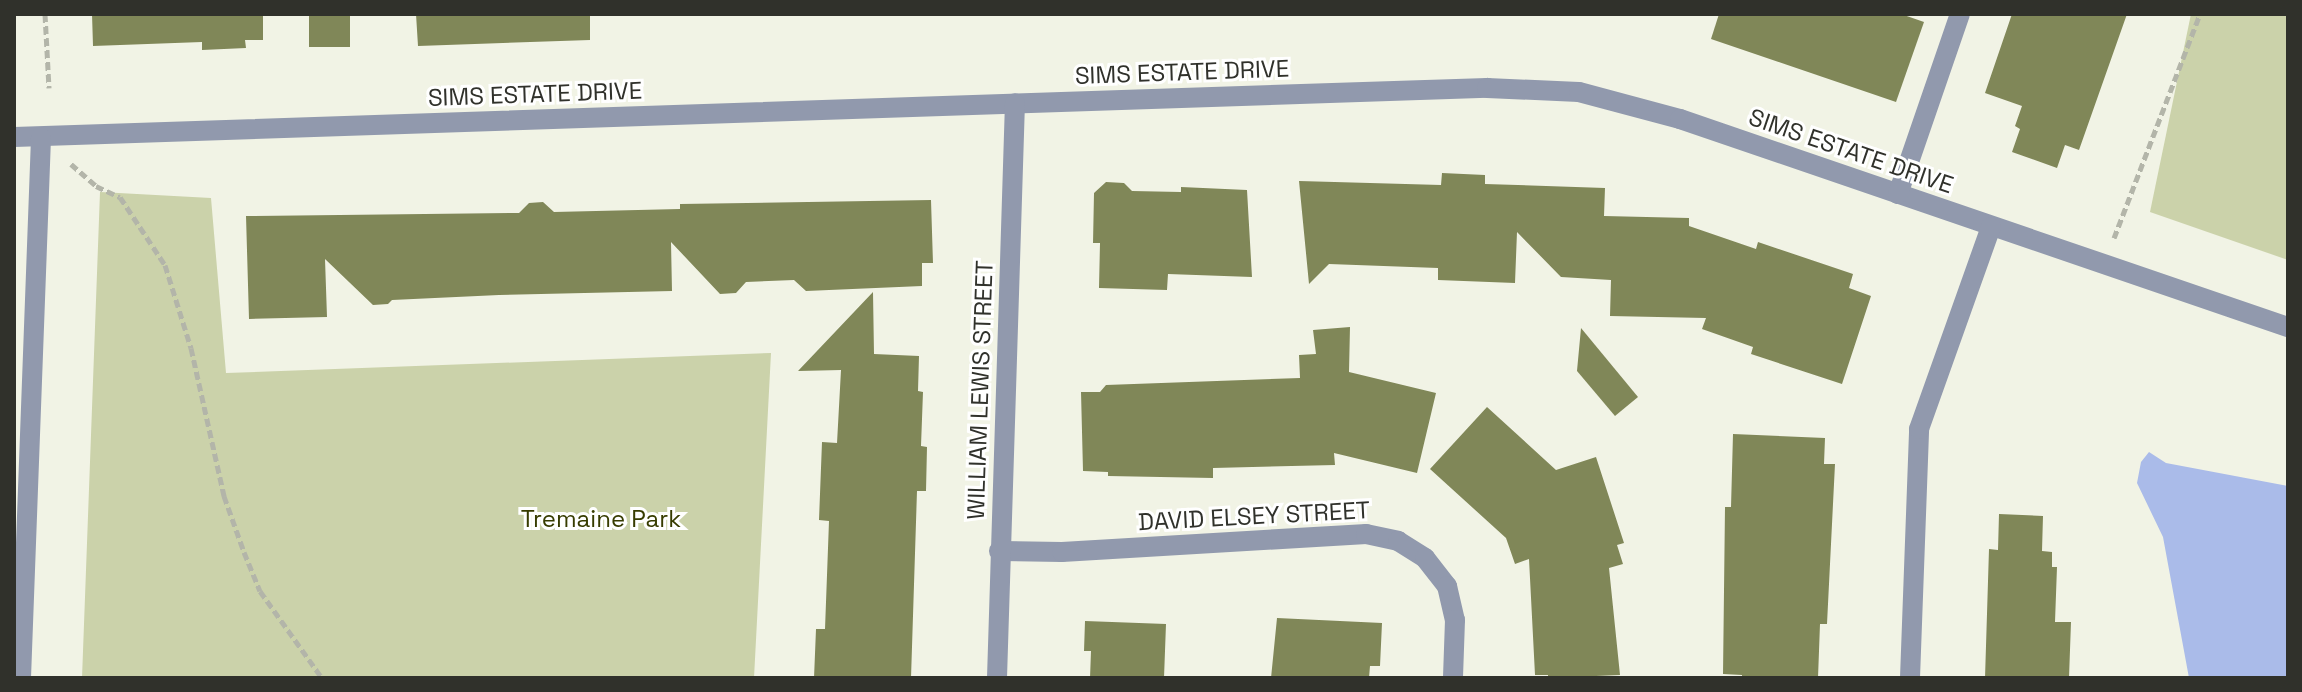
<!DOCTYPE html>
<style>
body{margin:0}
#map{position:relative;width:2302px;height:692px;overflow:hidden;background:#f1f3e5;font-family:"Space Grotesk",sans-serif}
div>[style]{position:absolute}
.green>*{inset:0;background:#cbd2aa}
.water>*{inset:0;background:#aabbe9}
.building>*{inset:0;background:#808758;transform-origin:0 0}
.path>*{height:5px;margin-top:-2.5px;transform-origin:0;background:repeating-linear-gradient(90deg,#b3b5a9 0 8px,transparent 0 12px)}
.minor>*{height:20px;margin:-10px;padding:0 10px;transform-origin:10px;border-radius:10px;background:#9199ad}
span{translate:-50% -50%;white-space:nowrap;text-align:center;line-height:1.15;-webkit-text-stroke:6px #fff;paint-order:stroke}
.street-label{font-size:24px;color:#30312b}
.park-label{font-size:24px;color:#373c00}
.frame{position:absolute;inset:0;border:16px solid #30312b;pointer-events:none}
</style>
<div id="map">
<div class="green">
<div style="clip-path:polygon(2191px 14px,2288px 14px,2288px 260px,2150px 212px)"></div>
<div style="clip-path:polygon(100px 192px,211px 198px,226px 373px,771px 353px,754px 678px,82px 678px)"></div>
</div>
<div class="water">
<div style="clip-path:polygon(2149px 452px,2166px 463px,2288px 486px,2288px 678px,2189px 678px,2163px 537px,2137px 483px,2141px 462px)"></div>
</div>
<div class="building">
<div style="clip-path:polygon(92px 14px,263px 14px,263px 40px,245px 40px,246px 48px,202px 50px,202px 42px,93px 46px)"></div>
<div style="left:309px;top:14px;width:41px;height:33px"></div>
<div style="clip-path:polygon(416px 14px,590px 14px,590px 40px,418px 46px)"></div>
<div style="clip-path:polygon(1719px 14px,1901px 14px,1924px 22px,1896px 102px,1711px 39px)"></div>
<div style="clip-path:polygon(2012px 14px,2127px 14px,2079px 150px,2065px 145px,2057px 168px,2012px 152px,2020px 129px,2015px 126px,2022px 106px,1985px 93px)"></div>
<div style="clip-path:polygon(1442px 173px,1485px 175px,1485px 184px,1605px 188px,1604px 216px,1689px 218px,1689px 226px,1756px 249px,1758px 242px,1853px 274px,1849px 288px,1871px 296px,1842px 384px,1751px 354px,1753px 347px,1702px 329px,1706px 318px,1610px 316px,1611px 280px,1561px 277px,1517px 232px,1515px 283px,1438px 280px,1438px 268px,1329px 264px,1309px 284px,1299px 181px,1441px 185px)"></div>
<div style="clip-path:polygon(1106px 182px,1124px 183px,1132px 191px,1181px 192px,1181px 187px,1247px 190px,1252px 277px,1168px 274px,1167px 290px,1099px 288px,1100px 243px,1093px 243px,1094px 193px)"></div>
<div style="clip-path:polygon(931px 200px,933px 263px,922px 263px,922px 286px,806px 291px,794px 280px,746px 282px,736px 293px,720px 294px,671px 242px,672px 291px,499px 295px,392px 300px,388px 304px,373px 305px,325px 259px,327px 317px,249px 319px,246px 216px,519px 213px,529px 203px,543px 202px,554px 212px,680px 209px,680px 204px)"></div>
<div style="clip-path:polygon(873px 292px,874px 354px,919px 356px,918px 391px,923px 392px,921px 446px,927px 447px,926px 491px,917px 491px,911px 678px,814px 678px,816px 629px,825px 629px,829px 521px,819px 520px,822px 442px,837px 443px,841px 370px,798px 371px)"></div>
<div style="clip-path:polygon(1350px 327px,1349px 372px,1436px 393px,1417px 473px,1334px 453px,1335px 465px,1213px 468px,1213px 478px,1108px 476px,1108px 472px,1083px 471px,1081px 392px,1100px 392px,1106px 385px,1300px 378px,1299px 355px,1316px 354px,1313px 330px)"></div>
<div style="clip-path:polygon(1581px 328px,1638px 397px,1615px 416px,1577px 371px)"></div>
<div style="clip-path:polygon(1487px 407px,1556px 470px,1596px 457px,1624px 543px,1617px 545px,1623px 564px,1609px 568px,1620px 675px,1548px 678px,1548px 675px,1535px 675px,1529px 559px,1515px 564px,1506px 538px,1430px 469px)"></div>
<div style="clip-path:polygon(1733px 434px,1825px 438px,1824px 464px,1835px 464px,1827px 624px,1820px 624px,1818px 678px,1742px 678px,1742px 675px,1723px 674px,1725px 507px,1731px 507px)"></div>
<div style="clip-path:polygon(1999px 514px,2043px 516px,2042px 551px,2052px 552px,2052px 567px,2057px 567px,2055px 622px,2071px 622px,2069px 678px,1985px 678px,1989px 549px,1998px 550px)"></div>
<div style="clip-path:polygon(1277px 618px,1382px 623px,1380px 666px,1370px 666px,1369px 678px,1271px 678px)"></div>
<div style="clip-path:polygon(1085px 621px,1166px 624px,1164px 678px,1090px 678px,1091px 651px,1084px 651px)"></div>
</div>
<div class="path">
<div style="left:45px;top:14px;width:74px;rotate:86.9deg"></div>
<div style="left:71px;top:164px;width:33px;rotate:41deg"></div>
<div style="left:96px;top:186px;width:26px;rotate:25deg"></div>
<div style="left:120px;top:197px;width:82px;rotate:56.5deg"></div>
<div style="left:165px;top:265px;width:87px;rotate:72.6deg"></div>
<div style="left:191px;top:348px;width:152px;rotate:77.4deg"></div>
<div style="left:224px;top:496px;width:59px;rotate:70.3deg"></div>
<div style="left:244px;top:552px;width:42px;rotate:67.7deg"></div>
<div style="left:260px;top:591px;width:107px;rotate:54.5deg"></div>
<div style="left:2114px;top:238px;width:240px;rotate:-69deg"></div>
</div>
<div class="minor">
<div style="left:14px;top:137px;width:1474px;rotate:-1.91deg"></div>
<div style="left:1487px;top:88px;width:92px;rotate:2.5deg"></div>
<div style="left:1579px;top:92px;width:105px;rotate:15deg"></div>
<div style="left:1680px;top:119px;width:643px;rotate:18.89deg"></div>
<div style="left:1898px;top:194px;width:190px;rotate:-71deg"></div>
<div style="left:999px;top:551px;width:63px;rotate:0.9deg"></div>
<div style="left:1062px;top:552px;width:305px;rotate:-3.4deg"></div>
<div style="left:1366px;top:534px;width:33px;rotate:12deg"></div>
<div style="left:1398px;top:541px;width:32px;rotate:32deg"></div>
<div style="left:1425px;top:558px;width:36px;rotate:52deg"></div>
<div style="left:1447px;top:586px;width:35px;rotate:77deg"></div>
<div style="left:1455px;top:620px;width:58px;rotate:92deg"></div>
<div style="left:21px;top:678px;width:541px;rotate:-87.88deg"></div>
<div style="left:997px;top:678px;width:575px;rotate:-88.21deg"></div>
<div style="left:1910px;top:678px;width:249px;rotate:-87.9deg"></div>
<div style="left:1919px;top:429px;width:214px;rotate:-70.4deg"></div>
</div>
<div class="street-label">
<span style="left:1182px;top:72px;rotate:-2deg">SIMS ESTATE DRIVE</span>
<span style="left:535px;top:94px;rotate:-2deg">SIMS ESTATE DRIVE</span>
<span style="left:1851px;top:151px;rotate:19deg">SIMS ESTATE DRIVE</span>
<span style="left:980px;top:390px;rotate:-88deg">WILLIAM LEWIS STREET</span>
<span style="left:1254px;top:516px;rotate:-3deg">DAVID ELSEY STREET</span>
</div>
<div class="park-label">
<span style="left:601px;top:519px">Tremaine Park</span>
</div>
<div class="frame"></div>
</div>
